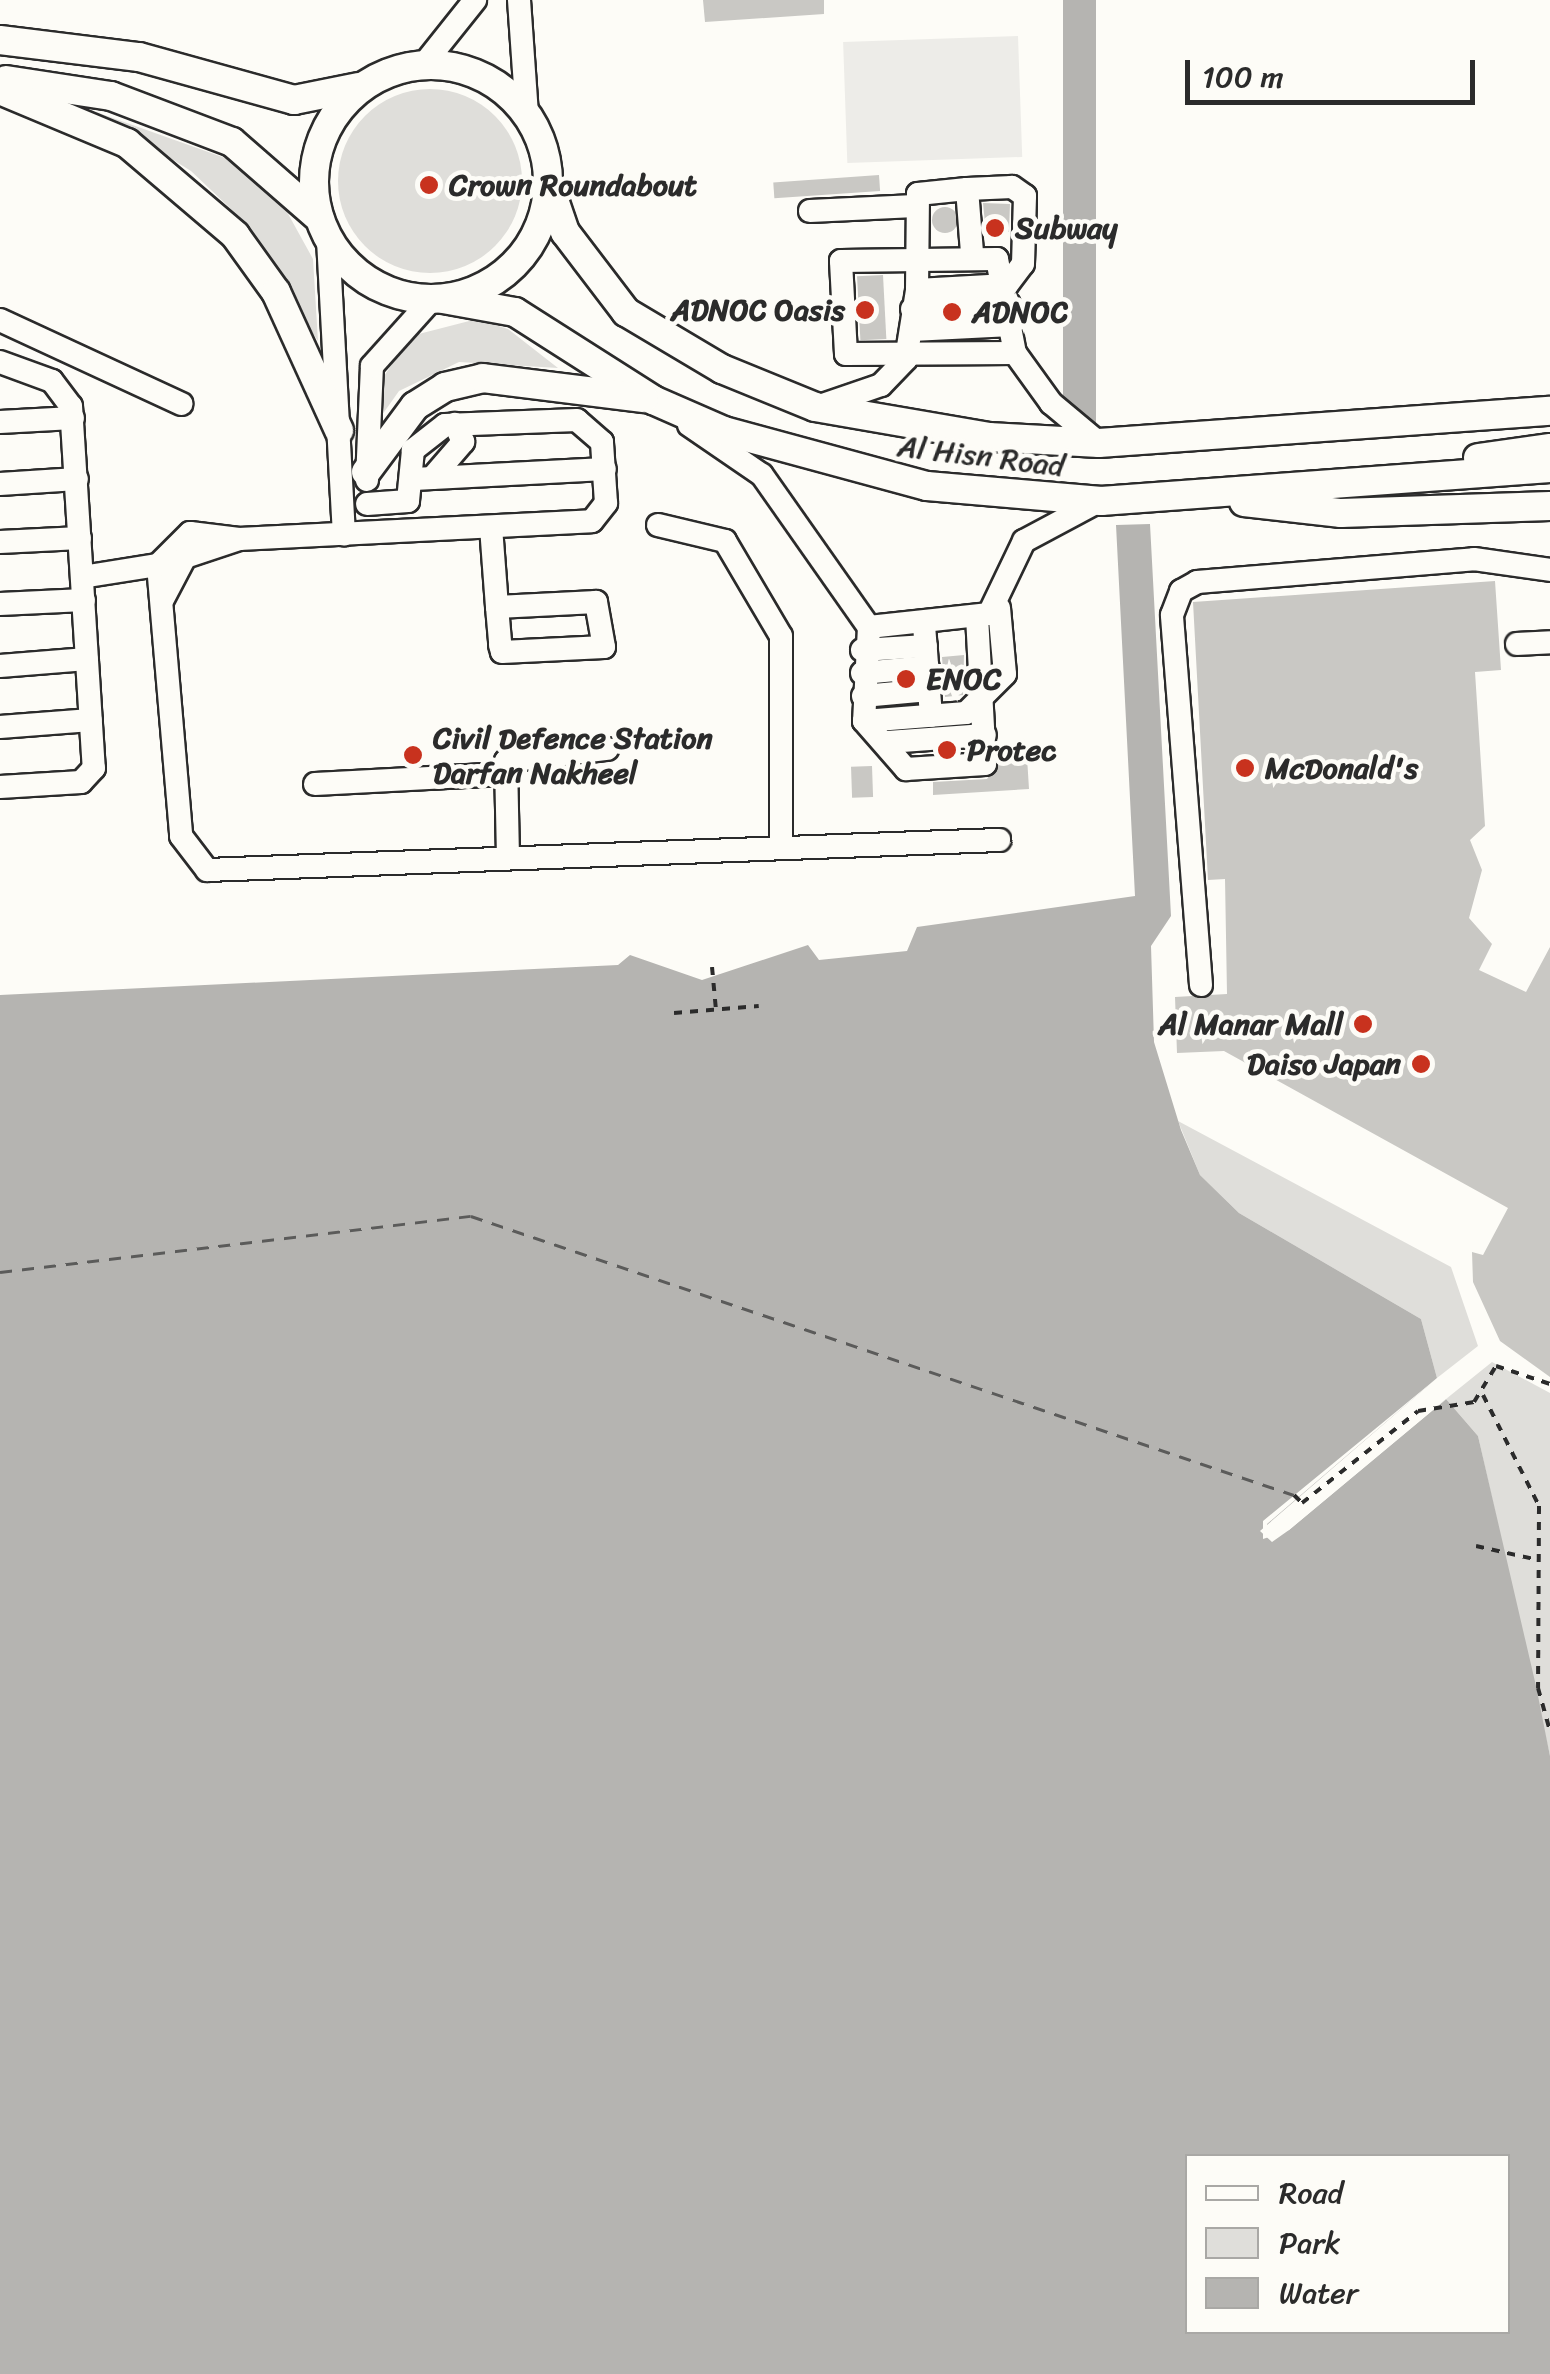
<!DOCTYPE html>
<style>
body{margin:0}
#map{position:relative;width:1550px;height:2374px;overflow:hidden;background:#fdfcf7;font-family:Sriracha,sans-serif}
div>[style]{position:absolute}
.built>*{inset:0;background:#edece8;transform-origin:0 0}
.green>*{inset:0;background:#dfdeda}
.round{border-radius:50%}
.water>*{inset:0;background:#b5b4b1;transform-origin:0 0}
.pier>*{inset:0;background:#fdfcf7}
.ferry>*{height:2.5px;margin-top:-1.25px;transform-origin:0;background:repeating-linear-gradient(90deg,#5b5b5a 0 12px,transparent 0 22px)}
.building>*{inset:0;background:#c9c8c4;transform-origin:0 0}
.path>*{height:4px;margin-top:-2px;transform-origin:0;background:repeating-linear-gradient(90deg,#2b2b2b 0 8px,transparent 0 16px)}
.roads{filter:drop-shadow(2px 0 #2b2b2b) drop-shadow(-2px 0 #2b2b2b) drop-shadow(0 2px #2b2b2b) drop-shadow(0 -2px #2b2b2b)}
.minor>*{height:22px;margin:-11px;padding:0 11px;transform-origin:11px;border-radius:11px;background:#fdfcf7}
.major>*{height:28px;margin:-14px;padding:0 14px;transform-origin:14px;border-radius:14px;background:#fdfcf7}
.major>.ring{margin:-14px;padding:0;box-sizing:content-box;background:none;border:28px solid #fdfcf7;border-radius:50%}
.dots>*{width:28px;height:28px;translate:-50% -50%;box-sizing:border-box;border:5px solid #fdfcf7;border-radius:50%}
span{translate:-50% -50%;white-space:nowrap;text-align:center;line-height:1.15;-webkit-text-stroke:9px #fdfcf7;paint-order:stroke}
.poi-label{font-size:30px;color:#2b2b2b;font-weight:700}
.left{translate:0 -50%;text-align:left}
.right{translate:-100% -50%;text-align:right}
.street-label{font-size:30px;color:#2b2b2b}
.legend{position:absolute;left:1185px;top:2154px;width:325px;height:180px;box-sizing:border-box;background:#fdfcf7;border:2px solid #a9a8a5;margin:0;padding:12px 18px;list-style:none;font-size:30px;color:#2b2b2b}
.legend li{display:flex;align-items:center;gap:20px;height:50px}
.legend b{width:50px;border:2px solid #a9a8a5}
.scale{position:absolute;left:1185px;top:60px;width:290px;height:45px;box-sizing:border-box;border:5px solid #2b2b2b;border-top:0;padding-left:12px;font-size:30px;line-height:35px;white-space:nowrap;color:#2b2b2b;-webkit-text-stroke:8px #fdfcf7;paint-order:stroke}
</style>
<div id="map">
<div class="built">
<div style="left:1018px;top:36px;width:121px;height:175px;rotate:88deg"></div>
</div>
<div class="green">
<div class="round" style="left:338px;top:89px;width:184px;height:184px"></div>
<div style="clip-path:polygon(96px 112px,228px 159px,281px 201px,313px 259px,318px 341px,230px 208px,191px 171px)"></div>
<div style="clip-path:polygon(477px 319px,508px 329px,558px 368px,459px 362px,399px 391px,382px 415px,380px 382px,411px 336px)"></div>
<div style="clip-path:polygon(1178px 1121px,1451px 1267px,1478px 1346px,1437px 1378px,1421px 1319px,1239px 1213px,1200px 1175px)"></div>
<div style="clip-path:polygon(1492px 1362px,1550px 1393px,1550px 1756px,1478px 1436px,1446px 1399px)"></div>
</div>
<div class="water">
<div style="left:1063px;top:0;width:33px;height:425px"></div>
<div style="clip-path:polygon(evenodd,1150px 524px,1171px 916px,1151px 946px,1154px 1042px,1181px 1130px,1200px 1175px,1239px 1213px,1421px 1319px,1437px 1378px,1260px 1531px,1272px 1542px,1289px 1530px,1446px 1399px,1478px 1436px,1536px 1686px,1550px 1756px,1550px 2374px,0 2374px,0 995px,618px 965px,630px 955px,702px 980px,808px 945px,819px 960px,907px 951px,917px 927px,1135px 896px,1116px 525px,1150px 524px,1188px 2156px,1508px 2156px,1508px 2332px,1188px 2332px,1188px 2156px)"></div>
</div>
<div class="pier">
<div style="clip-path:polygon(1442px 1374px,1267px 1524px,1267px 1535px,1450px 1396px,1289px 1530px,1263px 1539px,1263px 1521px)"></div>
</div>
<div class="ferry">
<div style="left:0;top:1272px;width:474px;rotate:-6.8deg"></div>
<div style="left:471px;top:1216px;width:869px;rotate:18.73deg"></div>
</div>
<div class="building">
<div style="clip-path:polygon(703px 0,824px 0,824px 14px,705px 22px)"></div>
<div style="left:879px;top:175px;width:16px;height:106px;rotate:86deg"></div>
<div style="clip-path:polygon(983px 203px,1010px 204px,1009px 232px,986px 234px)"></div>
<div class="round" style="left:932px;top:207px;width:26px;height:26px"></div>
<div style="left:883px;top:275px;width:64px;height:26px;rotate:87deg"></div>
<div style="clip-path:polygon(1495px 581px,1501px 670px,1475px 672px,1485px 826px,1470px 840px,1482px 870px,1469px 918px,1492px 944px,1479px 970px,1526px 992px,1550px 947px,1550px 1377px,1500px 1341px,1473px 1282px,1472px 1252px,1483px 1255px,1508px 1208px,1224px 1051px,1177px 1053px,1175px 997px,1227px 994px,1225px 879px,1208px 880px,1193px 602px)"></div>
<div style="clip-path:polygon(964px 655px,963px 695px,945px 697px,942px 657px)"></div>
<div style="clip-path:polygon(1027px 757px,1029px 789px,933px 795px,933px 782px,987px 779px,1000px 759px)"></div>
<div style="left:872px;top:766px;width:31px;height:21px;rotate:88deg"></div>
</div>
<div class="path">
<div style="left:712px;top:967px;width:43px;rotate:84.7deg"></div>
<div style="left:674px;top:1013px;width:85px;rotate:-4.7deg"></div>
<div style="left:1483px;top:1395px;width:124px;rotate:63.2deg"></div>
<div style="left:1539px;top:1506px;width:182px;rotate:90.3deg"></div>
<div style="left:1538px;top:1688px;width:45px;rotate:74.4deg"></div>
<div style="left:1294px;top:1495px;width:11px;rotate:45deg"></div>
<div style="left:1302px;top:1503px;width:148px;rotate:-38.4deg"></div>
<div style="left:1418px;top:1411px;width:57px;rotate:-9.1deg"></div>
<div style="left:1474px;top:1402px;width:42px;rotate:-58.6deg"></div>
<div style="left:1496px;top:1366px;width:57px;rotate:18.4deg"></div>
<div style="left:1476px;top:1546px;width:64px;rotate:12.7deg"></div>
</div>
<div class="roads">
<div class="minor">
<div style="left:519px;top:0;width:114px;rotate:86deg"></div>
<div style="left:424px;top:64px;width:82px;rotate:-51.4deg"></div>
<div style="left:810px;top:211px;width:105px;rotate:-2.7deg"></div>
<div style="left:328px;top:240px;width:295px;rotate:86.9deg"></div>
<div style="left:917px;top:290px;width:96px;rotate:-89.4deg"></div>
<div style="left:918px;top:194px;width:49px;rotate:-5.8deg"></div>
<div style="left:967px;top:189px;width:64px;rotate:85.5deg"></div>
<div style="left:912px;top:309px;width:97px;rotate:-3deg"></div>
<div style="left:0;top:320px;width:200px;rotate:24.8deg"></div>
<div style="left:912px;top:330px;width:99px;rotate:-2.9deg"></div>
<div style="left:1015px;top:353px;width:169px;rotate:179.7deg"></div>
<div style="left:846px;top:354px;width:93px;rotate:-93.1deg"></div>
<div style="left:841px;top:261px;width:156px;rotate:-0.7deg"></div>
<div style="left:997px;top:259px;width:96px;rotate:79.2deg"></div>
<div style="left:1015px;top:353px;width:62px;rotate:54.2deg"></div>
<div style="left:1051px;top:403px;width:62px;rotate:39.8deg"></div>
<div style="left:0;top:362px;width:55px;rotate:20.1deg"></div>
<div style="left:52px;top:381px;width:31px;rotate:53deg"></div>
<div style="left:71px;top:406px;width:363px;rotate:86.4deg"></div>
<div style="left:94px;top:768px;width:19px;rotate:133deg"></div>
<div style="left:81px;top:782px;width:81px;rotate:176.5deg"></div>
<div style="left:823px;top:405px;width:61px;rotate:-19deg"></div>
<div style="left:881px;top:385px;width:36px;rotate:-46deg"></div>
<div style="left:906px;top:359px;width:70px;rotate:-80.9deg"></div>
<div style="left:917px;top:290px;width:90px;rotate:-3.2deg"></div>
<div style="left:1007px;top:285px;width:26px;rotate:-53deg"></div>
<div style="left:1023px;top:264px;width:68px;rotate:-88.3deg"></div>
<div style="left:1025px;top:196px;width:16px;rotate:-145deg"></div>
<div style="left:1012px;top:187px;width:45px;rotate:177.5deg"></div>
<div style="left:0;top:422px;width:73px;rotate:-3.1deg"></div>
<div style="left:689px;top:425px;width:88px;rotate:34.4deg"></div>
<div style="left:762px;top:475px;width:186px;rotate:54.9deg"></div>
<div style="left:869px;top:627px;width:121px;rotate:-6.2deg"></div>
<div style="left:989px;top:614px;width:81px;rotate:-64.4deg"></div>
<div style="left:1024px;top:541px;width:83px;rotate:-28.1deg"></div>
<div style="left:432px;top:478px;width:48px;rotate:-49.3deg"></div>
<div style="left:463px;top:442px;width:20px;rotate:-114deg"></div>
<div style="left:414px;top:479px;width:191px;rotate:-3deg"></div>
<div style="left:367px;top:480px;width:114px;rotate:-87.5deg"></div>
<div style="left:372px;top:366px;width:91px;rotate:-48.1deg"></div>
<div style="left:0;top:484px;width:77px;rotate:-3.7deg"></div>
<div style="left:658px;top:525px;width:69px;rotate:13.4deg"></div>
<div style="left:725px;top:541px;width:110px;rotate:59.5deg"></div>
<div style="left:781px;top:636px;width:206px;rotate:90deg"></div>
<div style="left:491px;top:527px;width:80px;rotate:85.7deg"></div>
<div style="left:497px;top:607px;width:38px;rotate:85deg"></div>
<div style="left:500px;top:645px;width:7px;rotate:74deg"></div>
<div style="left:502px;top:652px;width:102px;rotate:-2.8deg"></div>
<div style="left:604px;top:647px;width:46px;rotate:-100.1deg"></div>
<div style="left:596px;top:602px;width:99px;rotate:177.1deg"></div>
<div style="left:239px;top:539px;width:49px;rotate:-173deg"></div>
<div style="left:190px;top:533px;width:45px;rotate:135deg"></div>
<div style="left:158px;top:565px;width:272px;rotate:85.1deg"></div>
<div style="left:181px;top:836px;width:43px;rotate:52.6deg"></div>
<div style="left:207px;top:870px;width:793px;rotate:-2.17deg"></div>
<div style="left:0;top:542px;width:80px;rotate:-2.9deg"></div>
<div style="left:82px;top:577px;width:77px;rotate:-9deg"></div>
<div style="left:163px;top:599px;width:47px;rotate:-62.4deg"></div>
<div style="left:185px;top:557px;width:57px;rotate:-18.4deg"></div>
<div style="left:239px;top:539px;width:353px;rotate:-2.9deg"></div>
<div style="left:592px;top:521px;width:23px;rotate:-52deg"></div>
<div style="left:606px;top:503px;width:61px;rotate:-93.8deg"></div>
<div style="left:602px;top:442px;width:33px;rotate:-139deg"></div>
<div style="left:577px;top:420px;width:132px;rotate:177.8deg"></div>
<div style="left:445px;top:425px;width:41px;rotate:142deg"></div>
<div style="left:413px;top:450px;width:51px;rotate:95.6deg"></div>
<div style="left:408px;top:501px;width:41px;rotate:175.8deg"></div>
<div style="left:0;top:604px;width:84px;rotate:-2.7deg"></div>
<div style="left:924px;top:625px;width:91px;rotate:85.6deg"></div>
<div style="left:869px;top:627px;width:94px;rotate:93deg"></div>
<div style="left:864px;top:721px;width:102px;rotate:-4.5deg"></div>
<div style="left:966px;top:713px;width:55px;rotate:-45deg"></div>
<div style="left:1005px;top:674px;width:66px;rotate:-95.2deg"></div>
<div style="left:1517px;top:644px;width:33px;rotate:-3deg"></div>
<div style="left:862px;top:650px;width:64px;rotate:-3.6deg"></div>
<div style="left:0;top:666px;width:87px;rotate:-4.6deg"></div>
<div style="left:862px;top:673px;width:66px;rotate:-5.2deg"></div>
<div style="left:863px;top:696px;width:66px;rotate:-5.2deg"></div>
<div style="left:864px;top:721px;width:64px;rotate:48.8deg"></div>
<div style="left:906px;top:769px;width:79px;rotate:-3.6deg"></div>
<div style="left:985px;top:764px;width:146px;rotate:-93.1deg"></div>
<div style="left:0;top:727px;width:91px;rotate:-4.4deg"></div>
<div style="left:888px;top:742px;width:97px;rotate:-4.1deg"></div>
<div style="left:315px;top:784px;width:189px;rotate:-3deg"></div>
<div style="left:508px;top:857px;width:96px;rotate:-91.2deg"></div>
<div style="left:506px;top:761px;width:102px;rotate:-6.8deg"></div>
<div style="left:1201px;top:985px;width:371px;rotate:-94.5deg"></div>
<div style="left:1172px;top:615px;width:26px;rotate:-69deg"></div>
<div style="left:1181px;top:591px;width:18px;rotate:-29deg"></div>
<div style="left:1197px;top:582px;width:278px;rotate:-4.7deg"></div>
<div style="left:1474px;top:559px;width:77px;rotate:8.2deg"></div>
</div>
<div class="major">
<div style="left:0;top:40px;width:140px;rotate:7deg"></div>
<div style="left:139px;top:57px;width:161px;rotate:15.5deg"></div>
<div style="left:294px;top:100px;width:66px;rotate:-11.3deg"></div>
<div class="ring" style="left:314px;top:65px;width:206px;height:206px"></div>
<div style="left:6px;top:80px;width:106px;rotate:8.7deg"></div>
<div style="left:111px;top:96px;width:129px;rotate:20.8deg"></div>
<div style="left:232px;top:142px;width:116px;rotate:41.1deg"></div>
<div style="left:0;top:90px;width:138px;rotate:22.7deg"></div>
<div style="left:127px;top:143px;width:142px;rotate:40.4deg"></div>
<div style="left:235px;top:235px;width:70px;rotate:54.3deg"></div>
<div style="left:276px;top:292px;width:152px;rotate:65.5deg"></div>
<div style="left:549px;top:185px;width:50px;rotate:71.2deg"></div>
<div style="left:565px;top:232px;width:101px;rotate:52.7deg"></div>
<div style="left:626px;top:312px;width:112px;rotate:30.7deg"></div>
<div style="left:722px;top:369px;width:100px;rotate:22.2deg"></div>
<div style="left:815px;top:407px;width:177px;rotate:9.8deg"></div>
<div style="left:989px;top:437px;width:110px;rotate:3.1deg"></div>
<div style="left:1099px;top:443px;width:452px;rotate:-4.1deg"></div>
<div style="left:443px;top:299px;width:73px;rotate:10.2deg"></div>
<div style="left:515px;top:312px;width:164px;rotate:32.5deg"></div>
<div style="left:653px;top:400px;width:77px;rotate:23.6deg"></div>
<div style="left:724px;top:431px;width:210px;rotate:15.2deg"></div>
<div style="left:927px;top:486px;width:175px;rotate:4.9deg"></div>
<div style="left:1101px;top:501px;width:450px;rotate:-4.2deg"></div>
<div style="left:1478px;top:458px;width:73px;rotate:-7.9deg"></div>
<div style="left:366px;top:472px;width:82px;rotate:-53.4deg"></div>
<div style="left:415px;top:406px;width:36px;rotate:-32deg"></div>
<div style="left:445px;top:387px;width:39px;rotate:-13deg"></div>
<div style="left:483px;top:378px;width:162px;rotate:7.1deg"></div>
<div style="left:1244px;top:502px;width:98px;rotate:6.5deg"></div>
<div style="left:1341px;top:513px;width:209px;rotate:-1.9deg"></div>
</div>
</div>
<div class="dots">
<div style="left:429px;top:185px;background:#c8321e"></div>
<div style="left:995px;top:228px;background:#c8321e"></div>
<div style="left:865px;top:310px;background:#c8321e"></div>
<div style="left:952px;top:312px;background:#c8321e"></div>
<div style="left:906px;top:679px;background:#c8321e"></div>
<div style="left:947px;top:750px;background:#c8321e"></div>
<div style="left:413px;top:755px;background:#c8321e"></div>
<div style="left:1245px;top:768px;background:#c8321e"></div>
<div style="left:1363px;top:1024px;background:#c8321e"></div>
<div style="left:1421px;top:1064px;background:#c8321e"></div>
</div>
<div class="poi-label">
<span class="left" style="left:449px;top:185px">Crown Roundabout</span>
<span class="left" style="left:1015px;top:228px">Subway</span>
<span class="right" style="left:845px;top:310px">ADNOC Oasis</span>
<span class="left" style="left:972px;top:312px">ADNOC</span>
<span class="left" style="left:926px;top:679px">ENOC</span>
<span class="left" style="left:433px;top:755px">Civil Defence Station<br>Darfan Nakheel</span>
<span class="left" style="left:967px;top:750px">Protec</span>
<span class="left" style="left:1265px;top:768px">McDonald's</span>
<span class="right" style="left:1343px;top:1024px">Al Manar Mall</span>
<span class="right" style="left:1401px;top:1064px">Daiso Japan</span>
</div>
<div class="street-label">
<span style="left:981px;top:456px;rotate:7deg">Al Hisn Road</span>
</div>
<ul class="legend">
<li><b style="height:12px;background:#fdfcf7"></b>Road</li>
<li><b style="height:28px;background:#dfdeda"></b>Park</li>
<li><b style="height:28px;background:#b5b4b1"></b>Water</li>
</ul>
<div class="scale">100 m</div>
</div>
